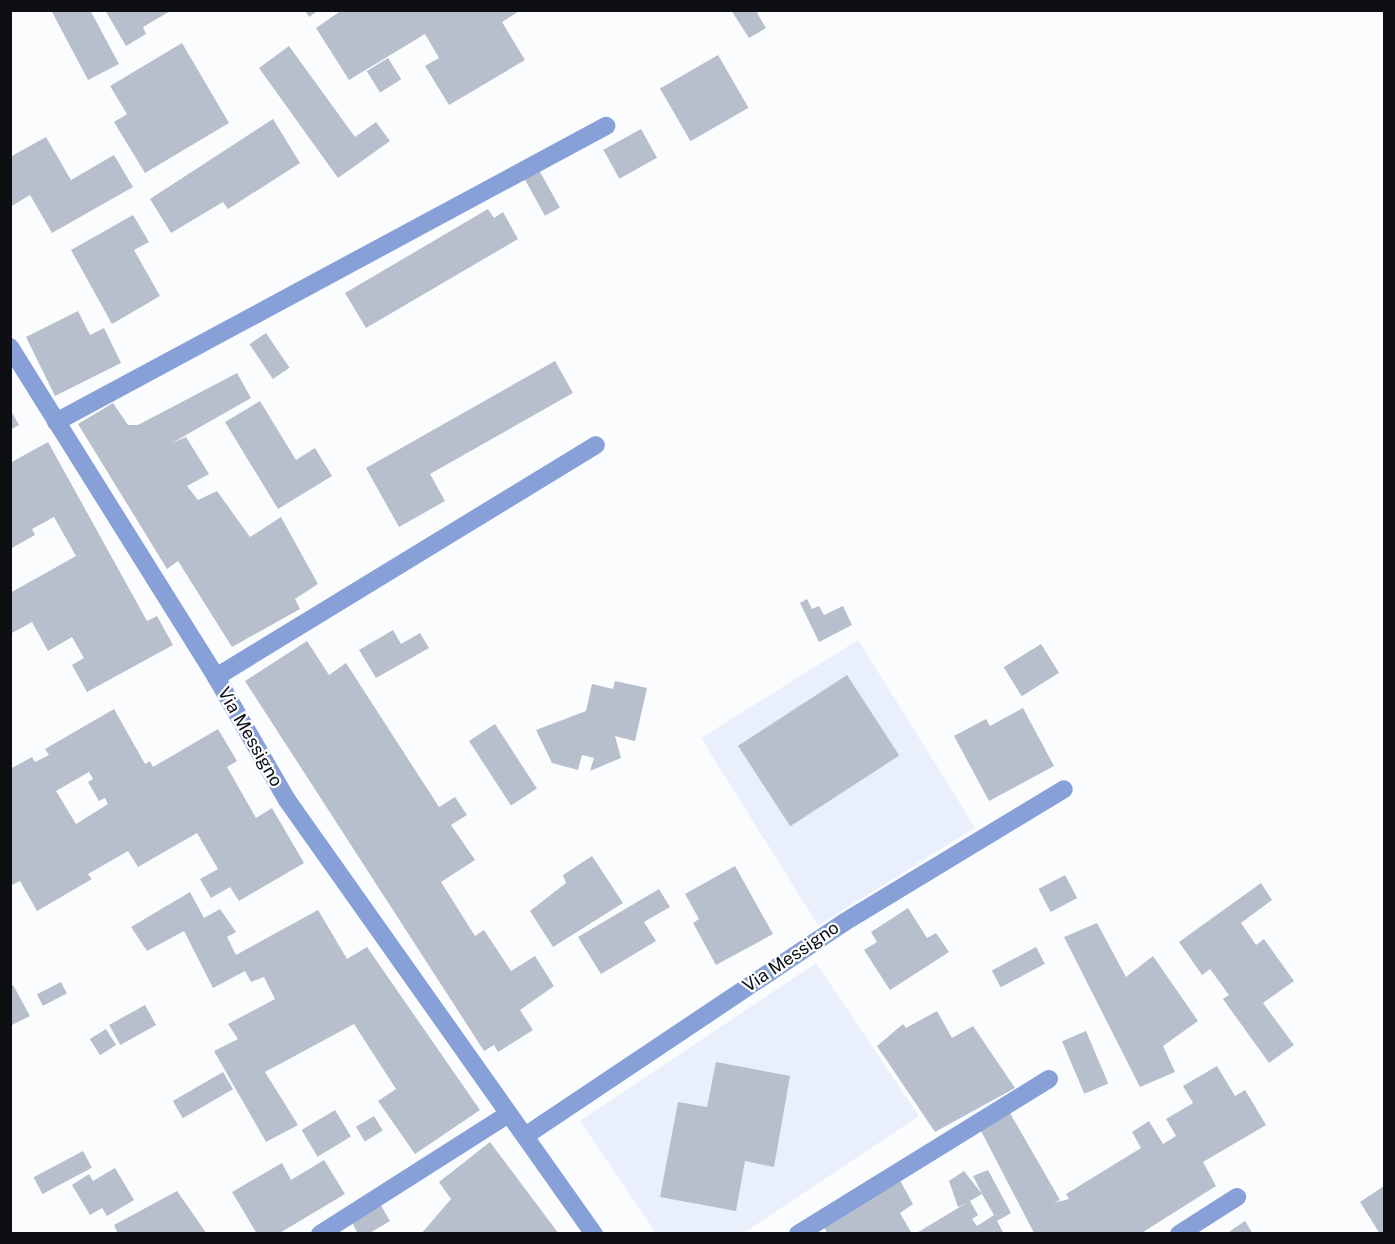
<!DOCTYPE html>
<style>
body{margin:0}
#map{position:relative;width:1395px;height:1244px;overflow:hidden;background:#fafcfe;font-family:"Public Sans",sans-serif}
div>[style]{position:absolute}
.built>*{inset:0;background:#e9effb;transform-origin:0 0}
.building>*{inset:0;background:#b8bfcc;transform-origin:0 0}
.street>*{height:18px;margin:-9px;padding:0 9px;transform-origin:9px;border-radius:9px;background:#87a0d7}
span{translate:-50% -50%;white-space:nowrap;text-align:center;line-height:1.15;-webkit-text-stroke:4.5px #fafcfe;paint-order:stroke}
.street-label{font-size:18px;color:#0d0f13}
.frame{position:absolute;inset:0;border:12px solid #0d0f13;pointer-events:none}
</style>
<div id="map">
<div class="built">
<div style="left:858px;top:640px;width:221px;height:185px;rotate:58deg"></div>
<div style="clip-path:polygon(816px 963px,919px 1116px,742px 1234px,656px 1233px,580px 1121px)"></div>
</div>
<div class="building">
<div style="clip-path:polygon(51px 10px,90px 10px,119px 64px,88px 80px)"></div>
<div style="clip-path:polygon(105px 10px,172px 10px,143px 27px,146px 34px,126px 46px)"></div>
<div style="clip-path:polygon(305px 10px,319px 10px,309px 17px)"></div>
<div style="clip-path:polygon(342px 10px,521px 10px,502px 22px,525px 60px,449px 105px,425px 66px,439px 58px,425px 34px,349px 80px,316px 28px)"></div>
<div style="clip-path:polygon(731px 10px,761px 10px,757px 13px,766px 28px,749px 38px)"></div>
<div style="clip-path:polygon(182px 43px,229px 123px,145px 173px,114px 122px,127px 114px,110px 86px)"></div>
<div style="clip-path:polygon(289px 46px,355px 137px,376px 122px,390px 141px,338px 178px,259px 68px)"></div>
<div style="left:718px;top:55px;width:61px;height:67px;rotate:60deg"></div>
<div style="left:388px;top:58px;width:25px;height:25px;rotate:58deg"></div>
<div style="clip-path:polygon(273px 119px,300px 163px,228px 209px,223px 202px,171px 233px,150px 199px)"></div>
<div style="left:641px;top:129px;width:33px;height:43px;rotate:61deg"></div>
<div style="clip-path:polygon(46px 137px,71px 180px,114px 155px,133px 187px,52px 233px,30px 195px,10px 207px,10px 157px)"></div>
<div style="left:539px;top:170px;width:43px;height:17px;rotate:61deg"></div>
<div style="clip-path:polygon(488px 209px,494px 218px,503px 212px,518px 239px,366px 328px,345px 293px)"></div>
<div style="clip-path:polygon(133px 215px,149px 242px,134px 250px,160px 296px,112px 324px,71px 250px)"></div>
<div style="clip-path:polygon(78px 311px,90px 335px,104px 328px,121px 363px,55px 396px,26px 337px)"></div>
<div style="left:266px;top:333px;width:42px;height:20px;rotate:56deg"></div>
<div style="clip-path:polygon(555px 361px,573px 393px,430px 474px,445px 501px,399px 527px,366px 468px)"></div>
<div style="clip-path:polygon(237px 373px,251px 398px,172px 443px,186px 437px,209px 474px,187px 486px,198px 500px,217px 491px,250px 537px,281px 517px,318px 584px,295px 599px,300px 609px,232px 647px,178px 561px,167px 569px,78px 424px,113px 403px,128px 425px,138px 425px)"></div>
<div style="clip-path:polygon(260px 401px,296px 460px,315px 448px,332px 476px,278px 509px,225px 422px)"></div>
<div style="clip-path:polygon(10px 409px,19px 425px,10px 430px)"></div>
<div style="clip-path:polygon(48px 442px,147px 621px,157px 616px,173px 645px,87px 692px,72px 665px,84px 658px,72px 637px,48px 651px,32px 622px,10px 634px,10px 593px,76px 556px,54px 517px,32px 529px,35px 535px,10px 549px,10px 463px)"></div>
<div style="clip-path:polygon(807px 599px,812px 609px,819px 606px,824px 615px,843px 606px,852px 625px,819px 642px,800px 603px)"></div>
<div style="clip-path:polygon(393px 630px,401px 644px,420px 633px,429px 648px,376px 678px,359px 650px)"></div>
<div style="clip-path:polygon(307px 641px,329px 675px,346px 663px,439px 807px,455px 797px,467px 815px,451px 825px,475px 860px,441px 882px,475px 936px,484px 930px,511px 971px,535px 956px,554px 986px,520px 1010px,533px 1030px,498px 1052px,494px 1045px,484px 1051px,245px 681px)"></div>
<div style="left:1041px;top:644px;width:34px;height:44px;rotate:58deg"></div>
<div style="left:847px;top:675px;width:96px;height:130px;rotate:57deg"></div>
<div style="clip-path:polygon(615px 681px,647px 688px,635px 741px,615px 736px,621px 758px,590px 771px,594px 758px,582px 755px,578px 770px,552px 763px,536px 730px,586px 711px,592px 684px,613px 689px)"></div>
<div style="clip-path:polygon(1023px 708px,1054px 766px,989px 801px,954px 736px,986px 719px,990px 726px)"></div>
<div style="clip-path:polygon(evenodd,114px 709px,145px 764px,150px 761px,153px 767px,218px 729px,237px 761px,227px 767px,256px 818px,272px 808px,304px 863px,239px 901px,230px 887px,211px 898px,200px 879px,218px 869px,197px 833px,138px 867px,128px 851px,88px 874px,92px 879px,37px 911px,20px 881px,10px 886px,10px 769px,32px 757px,35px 762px,49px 755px,45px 749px,114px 709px,89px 772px,93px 779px,88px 782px,99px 801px,105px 798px,108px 804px,76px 824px,56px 791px,89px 772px)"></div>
<div style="left:495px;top:724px;width:77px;height:31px;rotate:57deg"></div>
<div style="clip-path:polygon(592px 856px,623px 903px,553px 947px,530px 911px,566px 883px,563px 875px)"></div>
<div style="clip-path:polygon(735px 866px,773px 934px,716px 965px,693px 923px,699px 919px,685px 894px)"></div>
<div style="left:1065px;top:875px;width:26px;height:30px;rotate:62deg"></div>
<div style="clip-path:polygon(1261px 883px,1272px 900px,1241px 923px,1256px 945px,1264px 939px,1294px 981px,1263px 1003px,1294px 1045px,1269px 1063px,1223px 999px,1229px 995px,1210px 969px,1202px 975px,1179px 942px)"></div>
<div style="clip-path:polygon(659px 889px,670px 907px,644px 922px,656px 941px,601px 974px,578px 937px)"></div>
<div style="clip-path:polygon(190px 892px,204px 918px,220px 909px,236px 932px,227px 937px,236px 955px,318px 910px,347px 959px,367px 947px,480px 1110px,415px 1154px,378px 1101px,396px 1089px,354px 1024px,265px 1072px,298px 1125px,266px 1142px,214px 1051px,238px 1039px,228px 1024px,275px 999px,264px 977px,251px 982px,245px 971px,213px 988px,184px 931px,147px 951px,131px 927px)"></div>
<div style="clip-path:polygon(908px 908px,927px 938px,936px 933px,949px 952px,890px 990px,864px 950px,877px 942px,871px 932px)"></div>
<div style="clip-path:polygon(1097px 923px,1126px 977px,1153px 956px,1198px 1021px,1163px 1046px,1175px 1072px,1140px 1087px,1064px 937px)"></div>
<div style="left:1036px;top:947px;width:19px;height:50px;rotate:62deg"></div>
<div style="left:61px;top:982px;width:13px;height:27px;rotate:63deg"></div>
<div style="clip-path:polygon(13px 985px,30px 1016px,10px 1026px,10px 986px)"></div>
<div style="left:145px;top:1005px;width:23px;height:41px;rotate:61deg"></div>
<div style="clip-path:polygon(937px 1011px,952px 1038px,973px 1026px,1015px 1088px,935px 1132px,877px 1046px,903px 1024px,906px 1028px)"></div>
<div style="left:106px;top:1029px;width:19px;height:19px;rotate:58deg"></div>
<div style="left:1086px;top:1031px;width:57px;height:26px;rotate:67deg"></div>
<div style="clip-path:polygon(716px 1062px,790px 1076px,774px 1167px,745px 1161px,736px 1211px,660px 1197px,678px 1102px,707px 1107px)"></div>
<div style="clip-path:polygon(1217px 1066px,1235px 1096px,1245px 1090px,1266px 1125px,1203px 1162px,1216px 1186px,1140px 1234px,1034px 1233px,980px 1129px,1010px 1113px,1060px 1200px,1053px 1203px,1069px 1199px,1066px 1194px,1141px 1148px,1132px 1132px,1149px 1121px,1163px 1144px,1176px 1136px,1166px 1119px,1193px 1103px,1183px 1086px)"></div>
<div style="left:223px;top:1072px;width:20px;height:58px;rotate:60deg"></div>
<div style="left:335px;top:1110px;width:31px;height:39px;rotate:59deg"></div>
<div style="left:374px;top:1116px;width:17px;height:21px;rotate:59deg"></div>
<div style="clip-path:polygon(490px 1142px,559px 1234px,421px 1234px,451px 1199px,439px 1182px)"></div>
<div style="left:83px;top:1151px;width:19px;height:56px;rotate:62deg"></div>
<div style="clip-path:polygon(324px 1160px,345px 1194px,278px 1234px,257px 1234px,232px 1192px,282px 1163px,291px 1180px)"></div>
<div style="clip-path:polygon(115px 1168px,134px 1200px,107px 1216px,102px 1208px,90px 1215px,72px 1185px,89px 1174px,93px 1181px)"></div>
<div style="clip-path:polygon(evenodd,988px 1170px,1011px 1213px,997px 1221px,1004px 1234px,915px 1234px,968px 1202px,958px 1207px,949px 1181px,964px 1171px,982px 1194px,973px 1176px,988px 1170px,982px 1194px,994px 1215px,977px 1226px,972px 1219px,978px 1215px,970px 1201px,982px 1194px)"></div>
<div style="clip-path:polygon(897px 1175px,913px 1204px,900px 1213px,912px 1234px,828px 1234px,822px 1224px)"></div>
<div style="clip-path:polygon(1384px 1186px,1384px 1234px,1380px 1234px,1360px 1202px)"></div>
<div style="clip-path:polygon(177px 1191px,207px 1234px,118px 1234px,114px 1225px)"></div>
<div style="clip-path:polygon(379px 1202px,390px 1221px,368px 1234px,358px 1234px,350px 1218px)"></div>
<div style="clip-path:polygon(1245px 1221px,1253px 1234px,1226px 1234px)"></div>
</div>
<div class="street">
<div style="left:10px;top:347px;width:389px;rotate:58deg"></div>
<div style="left:216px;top:677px;width:142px;rotate:60deg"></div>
<div style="left:287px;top:800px;width:532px;rotate:54.73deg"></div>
<div style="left:56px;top:422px;width:625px;rotate:-28.29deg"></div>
<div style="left:216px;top:677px;width:445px;rotate:-31.4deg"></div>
<div style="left:525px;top:1136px;width:383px;rotate:-33.8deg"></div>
<div style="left:843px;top:923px;width:258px;rotate:-31.2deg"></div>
<div style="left:320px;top:1234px;width:222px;rotate:-32.5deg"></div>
<div style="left:798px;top:1234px;width:295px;rotate:-31.7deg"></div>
<div style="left:1179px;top:1234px;width:69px;rotate:-32.5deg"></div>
</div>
<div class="street-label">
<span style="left:250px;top:737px;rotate:60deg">Via Messigno</span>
<span style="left:791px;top:957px;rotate:-34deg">Via Messigno</span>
</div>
<div class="frame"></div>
</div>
